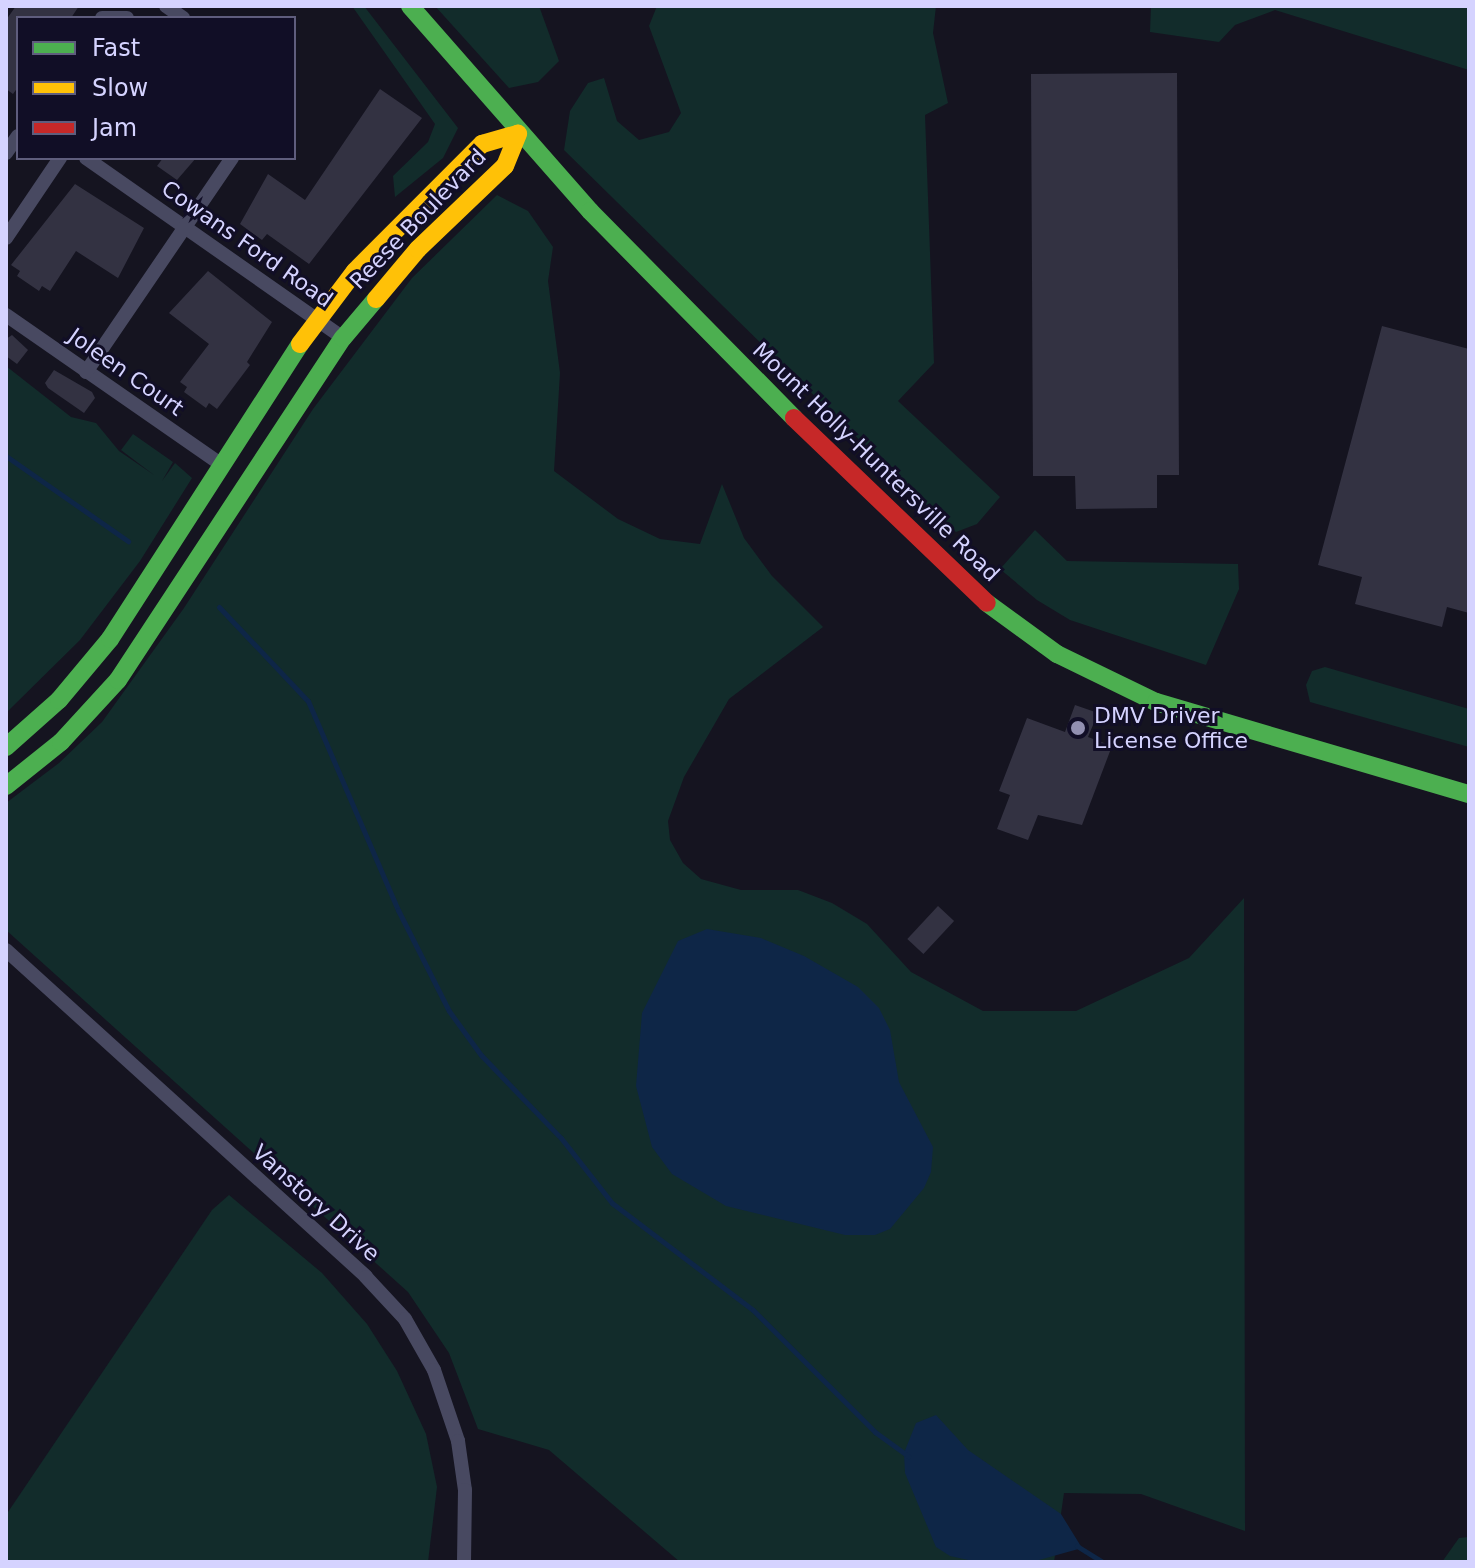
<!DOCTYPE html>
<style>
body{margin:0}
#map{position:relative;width:1475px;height:1568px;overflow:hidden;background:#151420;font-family:"DejaVu Sans",sans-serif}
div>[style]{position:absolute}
.green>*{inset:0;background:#122c2b}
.water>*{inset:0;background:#0e2647}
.stream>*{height:5px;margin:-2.5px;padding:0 2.5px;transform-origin:2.5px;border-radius:2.5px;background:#0e2647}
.building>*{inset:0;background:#333242;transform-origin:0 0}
.street>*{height:14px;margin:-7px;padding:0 7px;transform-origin:7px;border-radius:7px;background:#484961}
.fast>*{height:18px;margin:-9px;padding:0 9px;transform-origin:9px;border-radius:9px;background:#4caf50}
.slow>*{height:18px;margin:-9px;padding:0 9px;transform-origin:9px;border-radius:9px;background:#ffc107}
.jam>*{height:18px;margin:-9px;padding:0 9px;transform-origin:9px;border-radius:9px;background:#c62828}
.dots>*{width:22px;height:22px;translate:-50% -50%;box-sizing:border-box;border:4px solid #110e26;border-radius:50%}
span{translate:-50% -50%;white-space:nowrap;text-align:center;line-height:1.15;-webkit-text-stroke:6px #110e26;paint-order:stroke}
.street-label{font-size:22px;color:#d5d3ff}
.poi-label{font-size:22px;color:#d5d3ff}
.left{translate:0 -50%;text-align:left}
.frame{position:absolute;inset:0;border:8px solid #d5d3ff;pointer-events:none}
.legend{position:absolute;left:16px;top:16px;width:280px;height:144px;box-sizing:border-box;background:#110e26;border:2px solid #5f5d7d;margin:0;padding:10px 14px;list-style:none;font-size:24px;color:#d5d3ff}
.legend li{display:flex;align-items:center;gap:16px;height:40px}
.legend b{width:40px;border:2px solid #5f5d7d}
</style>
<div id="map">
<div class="green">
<div style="clip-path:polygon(352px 6px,364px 6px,458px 128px,443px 158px,395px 197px,393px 176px,428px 142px,435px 124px)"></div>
<div style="clip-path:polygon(435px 6px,539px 6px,559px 61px,538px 82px,509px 88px)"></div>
<div style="clip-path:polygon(657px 6px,936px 6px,933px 33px,948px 103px,925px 115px,934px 363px,898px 401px,1000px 497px,977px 524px,956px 532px,936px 515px,564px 150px,570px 111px,588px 83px,604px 78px,617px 121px,639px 140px,669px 132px,681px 113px,649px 26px)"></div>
<div style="clip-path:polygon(1151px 6px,1469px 6px,1469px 70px,1275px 10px,1235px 25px,1219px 42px,1150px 32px)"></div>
<div style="clip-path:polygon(497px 195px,528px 211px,553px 247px,548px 281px,560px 373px,554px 471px,618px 519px,660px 539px,700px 544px,722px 484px,744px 538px,772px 576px,823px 627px,729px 699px,684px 777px,668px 821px,670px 840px,683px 863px,701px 879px,741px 890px,798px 890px,832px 903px,867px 924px,911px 972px,983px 1011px,1076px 1011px,1189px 958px,1244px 898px,1245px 1531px,1141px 1494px,1064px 1493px,1054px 1562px,680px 1562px,549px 1450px,478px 1429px,449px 1353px,408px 1292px,6px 930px,6px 803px,59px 763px,102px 722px,184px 608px,313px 409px,412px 278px)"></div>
<div style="clip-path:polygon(6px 366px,71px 417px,96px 423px,119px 451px,154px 475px,121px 450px,133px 434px,173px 462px,162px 481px,175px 463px,192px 478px,140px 561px,80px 640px,6px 713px)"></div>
<div style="clip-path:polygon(1035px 530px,1067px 561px,1238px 564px,1239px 589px,1206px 665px,1070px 620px,1037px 600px,1000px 569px)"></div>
<div style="clip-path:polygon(1325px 667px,1469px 709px,1469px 747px,1310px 702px,1306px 685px,1312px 671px)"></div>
<div style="clip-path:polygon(229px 1195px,322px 1273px,367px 1324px,397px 1371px,426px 1434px,437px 1487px,428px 1562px,6px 1562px,6px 1515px,212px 1210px)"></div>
<div style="clip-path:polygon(1469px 1537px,1469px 1562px,1442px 1562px,1459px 1538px)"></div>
</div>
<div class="water">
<div style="clip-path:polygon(707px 929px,761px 938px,804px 956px,858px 987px,879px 1008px,890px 1030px,899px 1082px,933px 1147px,931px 1172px,924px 1188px,890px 1229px,875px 1235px,845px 1235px,726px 1206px,672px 1174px,652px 1147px,636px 1086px,642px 1013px,678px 941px)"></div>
<div style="clip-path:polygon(936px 1415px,968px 1450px,1061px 1514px,1082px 1548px,1039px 1560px,973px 1561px,950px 1556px,936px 1547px,905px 1473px,904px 1453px,916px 1423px)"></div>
</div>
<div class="stream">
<div style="left:6px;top:456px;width:149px;rotate:34.9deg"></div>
<div style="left:219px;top:607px;width:129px;rotate:46.6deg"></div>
<div style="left:308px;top:701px;width:228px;rotate:66.7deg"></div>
<div style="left:398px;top:910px;width:113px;rotate:63.2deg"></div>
<div style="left:449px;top:1011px;width:54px;rotate:54deg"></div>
<div style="left:481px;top:1055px;width:115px;rotate:46.1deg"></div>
<div style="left:561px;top:1138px;width:83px;rotate:51.9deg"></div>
<div style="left:612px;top:1203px;width:177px;rotate:37.2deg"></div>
<div style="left:753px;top:1310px;width:173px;rotate:45deg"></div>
<div style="left:875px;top:1432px;width:41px;rotate:36deg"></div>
<div style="left:1077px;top:1546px;width:31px;rotate:32deg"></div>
</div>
<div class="building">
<div style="clip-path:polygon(16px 6px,79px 6px,71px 18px,18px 18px,18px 87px,13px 94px,6px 89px,6px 20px)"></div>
<div style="clip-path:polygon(1177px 73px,1179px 475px,1157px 475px,1157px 508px,1076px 509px,1075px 476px,1033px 476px,1031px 74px)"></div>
<div style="clip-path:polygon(380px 89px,422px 118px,309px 264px,267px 234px,262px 240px,240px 224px,268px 174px,305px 200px)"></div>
<div style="clip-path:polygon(163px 158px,196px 158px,177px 180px,157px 166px)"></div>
<div style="clip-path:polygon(75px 184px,144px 228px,118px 278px,76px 251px,50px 291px,42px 286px,39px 291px,17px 276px,20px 271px,11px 265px)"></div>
<div style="clip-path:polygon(208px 271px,272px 322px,247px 362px,250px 365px,217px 409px,209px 403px,206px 408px,184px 392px,187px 387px,180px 382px,209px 344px,169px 313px)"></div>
<div style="clip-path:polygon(1382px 326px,1469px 349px,1469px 613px,1447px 607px,1442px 627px,1355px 604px,1362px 577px,1318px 565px)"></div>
<div style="clip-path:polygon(12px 335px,28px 350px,17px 364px,6px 356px,6px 339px)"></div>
<div style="clip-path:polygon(54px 370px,92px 392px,95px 398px,84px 413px,48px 388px,45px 383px)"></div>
<div style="clip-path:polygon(1075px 705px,1098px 713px,1088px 737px,1112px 746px,1082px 825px,1038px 815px,1028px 840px,997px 829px,1010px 795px,999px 791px,1027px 718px,1065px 732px)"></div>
<div style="left:938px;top:906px;width:22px;height:45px;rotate:43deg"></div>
</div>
<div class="street">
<div style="left:166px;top:6px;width:21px;rotate:35deg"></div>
<div style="left:102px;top:18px;width:25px"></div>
<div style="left:6px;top:153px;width:21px;rotate:-55deg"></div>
<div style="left:86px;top:158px;width:314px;rotate:35deg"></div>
<div style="left:6px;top:238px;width:97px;rotate:-56deg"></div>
<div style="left:6px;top:315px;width:263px;rotate:34.8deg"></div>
<div style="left:86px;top:372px;width:259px;rotate:-55.7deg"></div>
<div style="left:6px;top:950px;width:486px;rotate:42.2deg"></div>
<div style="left:366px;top:1277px;width:57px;rotate:47.1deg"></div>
<div style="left:405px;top:1319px;width:59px;rotate:60.4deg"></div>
<div style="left:434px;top:1370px;width:75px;rotate:71.3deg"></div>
<div style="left:458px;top:1441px;width:49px;rotate:81.9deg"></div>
<div style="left:465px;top:1490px;width:72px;rotate:90.8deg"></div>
</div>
<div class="fast">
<div style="left:410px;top:6px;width:273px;rotate:48.7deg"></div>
<div style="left:590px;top:211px;width:291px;rotate:45.4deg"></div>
<div style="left:987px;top:603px;width:87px;rotate:36.1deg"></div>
<div style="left:1057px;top:654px;width:110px;rotate:25.9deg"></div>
<div style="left:1156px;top:702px;width:326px;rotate:16.4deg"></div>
<div style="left:6px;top:747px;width:71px;rotate:-41.6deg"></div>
<div style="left:59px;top:700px;width:80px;rotate:-50.1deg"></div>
<div style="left:110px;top:639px;width:351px;rotate:-57.2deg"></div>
<div style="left:6px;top:786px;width:70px;rotate:-38.7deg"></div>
<div style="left:61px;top:742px;width:84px;rotate:-47.4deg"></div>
<div style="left:118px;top:680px;width:409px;rotate:-56.7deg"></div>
<div style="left:343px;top:338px;width:51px;rotate:-49.8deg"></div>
</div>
<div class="slow">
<div style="left:376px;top:299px;width:65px;rotate:-50deg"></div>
<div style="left:418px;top:249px;width:120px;rotate:-43.7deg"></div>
<div style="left:505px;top:166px;width:35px;rotate:-68deg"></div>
<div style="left:300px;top:344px;width:91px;rotate:-53deg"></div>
<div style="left:355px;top:271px;width:180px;rotate:-45deg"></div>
<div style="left:482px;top:144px;width:37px;rotate:-16deg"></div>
</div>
<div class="jam">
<div style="left:794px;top:418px;width:267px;rotate:43.8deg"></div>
</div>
<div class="dots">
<div style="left:1078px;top:728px;background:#9290b1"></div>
</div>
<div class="street-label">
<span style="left:418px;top:219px;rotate:-46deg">Reese Boulevard</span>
<span style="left:247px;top:244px;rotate:35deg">Cowans Ford Road</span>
<span style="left:126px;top:372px;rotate:35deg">Joleen Court</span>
<span style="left:876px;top:462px;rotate:44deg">Mount Holly-Huntersville Road</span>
<span style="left:316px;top:1203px;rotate:42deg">Vanstory Drive</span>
</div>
<div class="poi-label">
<span class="left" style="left:1094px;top:728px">DMV Driver<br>License Office</span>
</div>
<div class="frame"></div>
<ul class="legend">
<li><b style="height:10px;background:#4caf50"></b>Fast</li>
<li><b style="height:10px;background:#ffc107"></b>Slow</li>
<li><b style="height:10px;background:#c62828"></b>Jam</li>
</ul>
</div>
